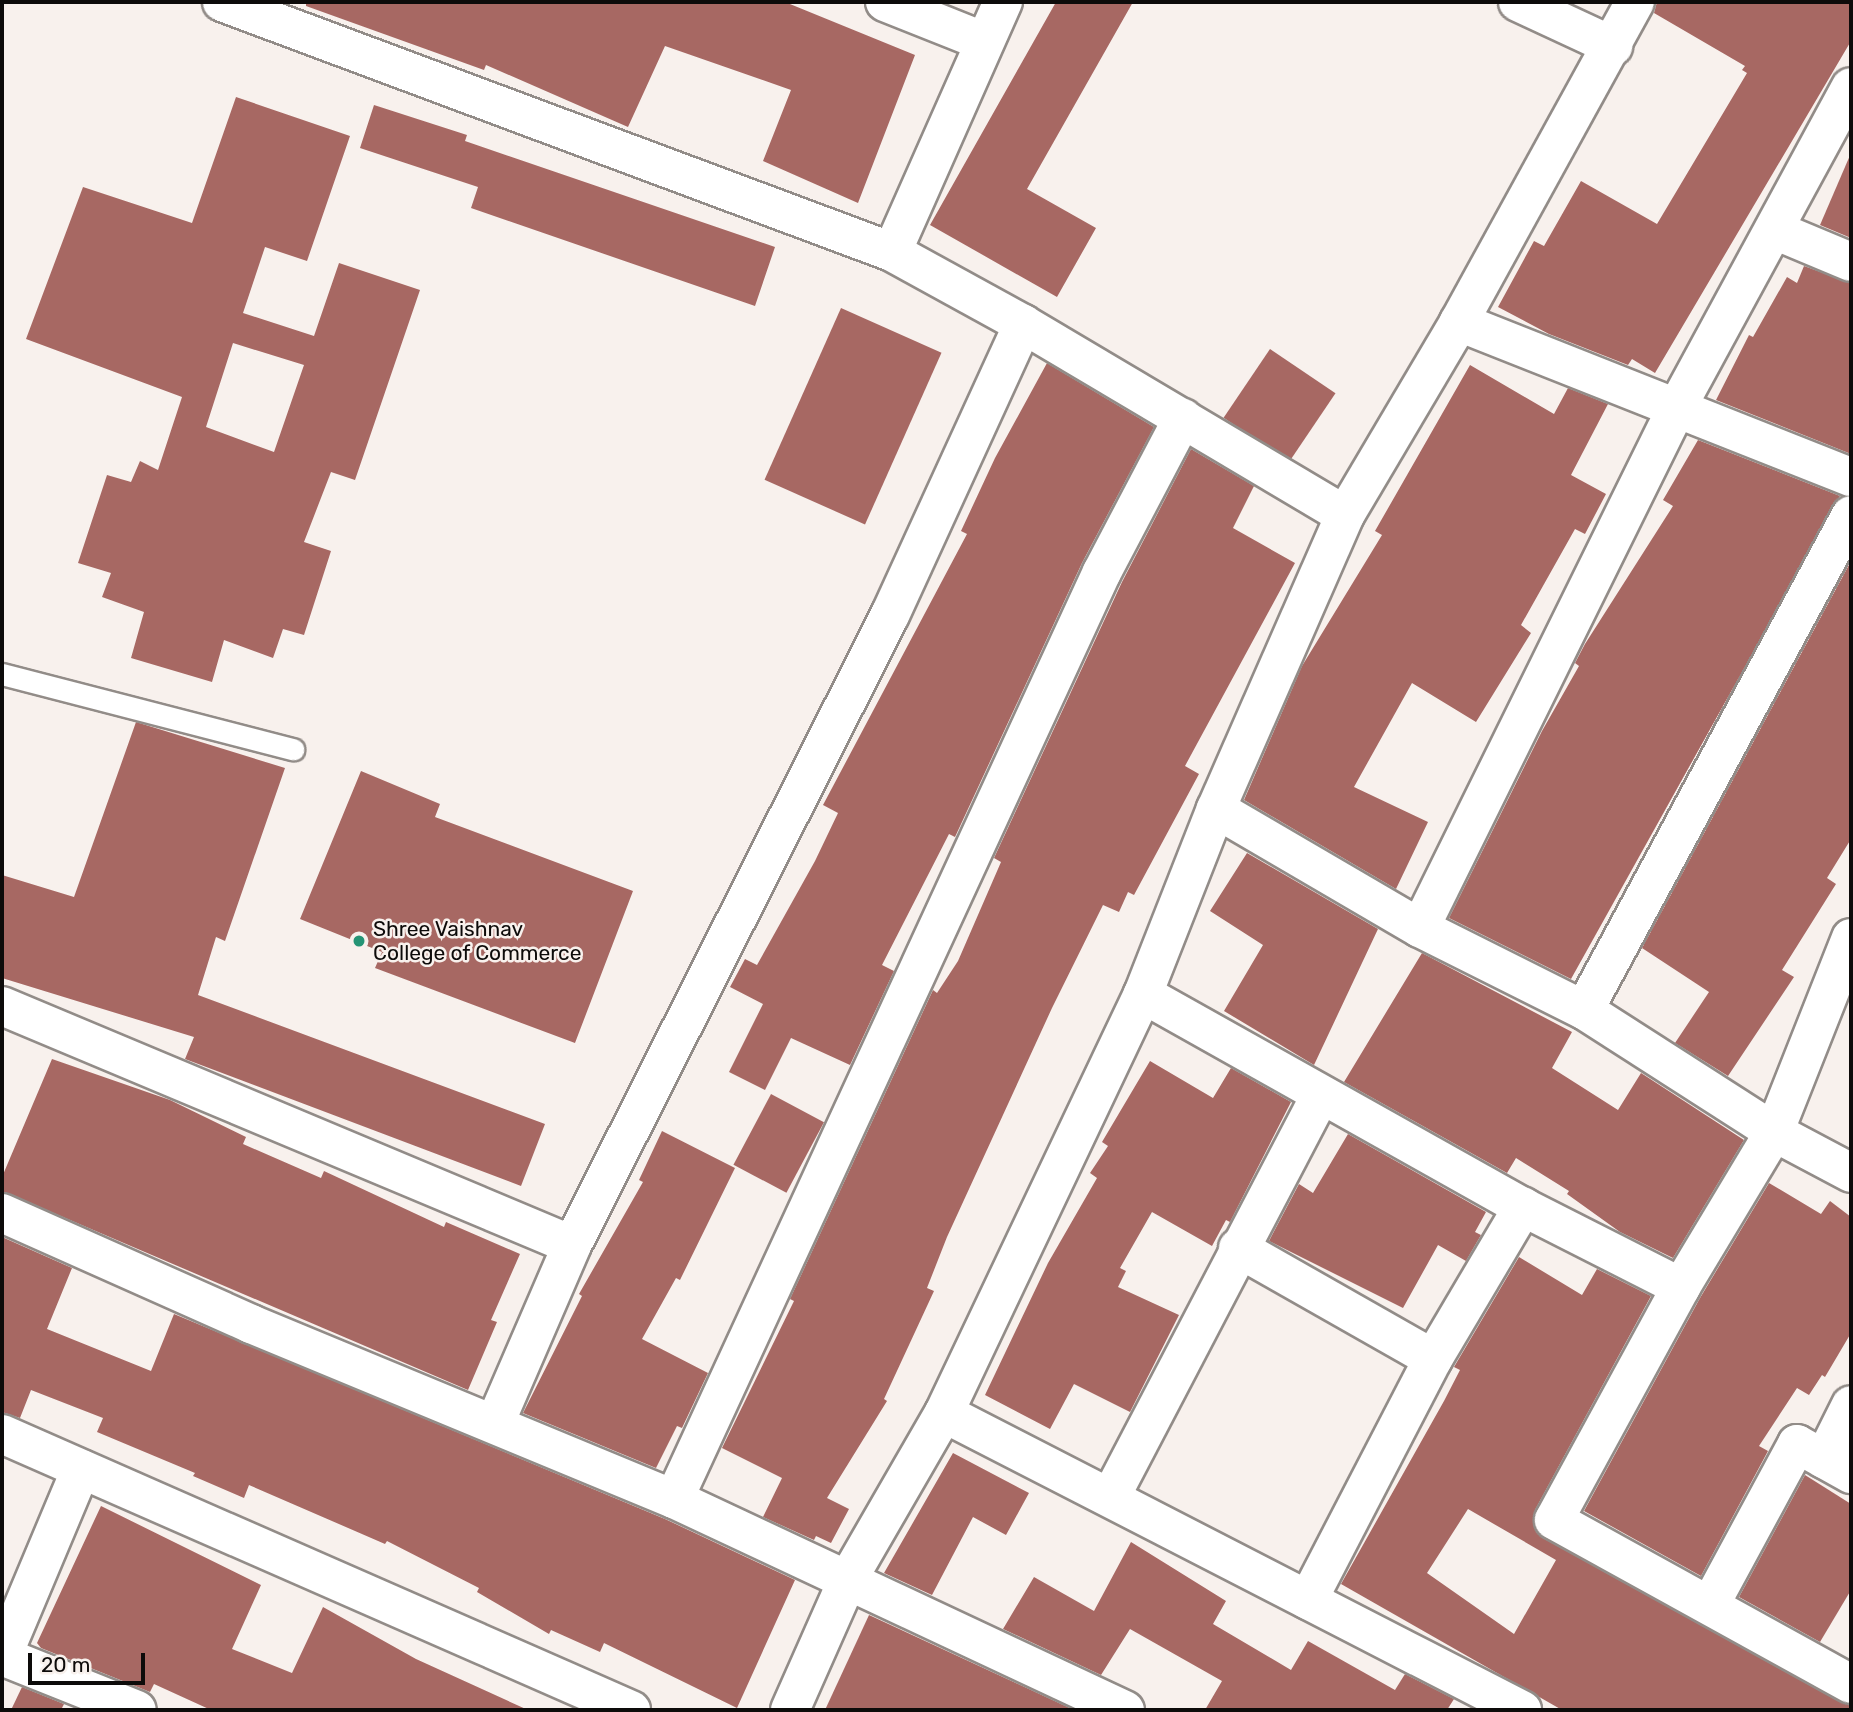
<!DOCTYPE html>
<style>
body{margin:0}
#map{position:relative;width:1853px;height:1712px;overflow:hidden;background:#f8f1ed;font-family:Rubik,sans-serif}
div>[style]{position:absolute}
.building>*{inset:0;background:#a76863;transform-origin:0 0}
.roads{filter:drop-shadow(2px 0 #928c88) drop-shadow(-2px 0 #928c88) drop-shadow(0 2px #928c88) drop-shadow(0 -2px #928c88)}
.lane>*{height:21px;margin:-10.5px;padding:0 10.5px;transform-origin:10.5px;border-radius:10.5px;background:#fff}
.street>*{height:38px;margin:-19px;padding:0 19px;transform-origin:19px;border-radius:19px;background:#fff}
.dots>*{width:19px;height:19px;translate:-50% -50%;box-sizing:border-box;border:4px solid #f8f1ed;border-radius:50%}
span{translate:-50% -50%;white-space:nowrap;text-align:center;line-height:1.15;-webkit-text-stroke:5px #f8f1ed;paint-order:stroke}
.poi-label{font-size:21px;color:#0d0b0a}
.left{translate:0 -50%;text-align:left}
.frame{position:absolute;inset:0;border:4px solid #0d0b0a;pointer-events:none}
.scale{position:absolute;left:28px;top:1653px;width:117px;height:32px;box-sizing:border-box;border:4px solid #0d0b0a;border-top:0;padding-left:9px;font-size:21px;line-height:24px;white-space:nowrap;color:#0d0b0a;-webkit-text-stroke:5px #f8f1ed;paint-order:stroke}
</style>
<div id="map">
<div class="building">
<div style="clip-path:polygon(306px 2px,785px 2px,915px 55px,858px 203px,763px 161px,791px 90px,665px 46px,628px 127px,486px 65px,484px 70px,306px 6px)"></div>
<div style="clip-path:polygon(1056px 2px,1133px 2px,1027px 189px,1096px 228px,1057px 297px,930px 225px)"></div>
<div style="clip-path:polygon(1657px 2px,1851px 2px,1851px 41px,1655px 373px,1632px 359px,1628px 365px,1549px 334px,1498px 307px,1534px 241px,1544px 246px,1581px 181px,1657px 224px,1747px 73px,1742px 70px,1745px 66px,1654px 13px)"></div>
<div style="clip-path:polygon(evenodd,236px 97px,350px 136px,307px 261px,265px 247px,243px 313px,314px 336px,339px 263px,420px 290px,355px 480px,331px 472px,304px 542px,331px 551px,304px 635px,283px 629px,273px 658px,224px 640px,212px 682px,131px 658px,144px 612px,102px 597px,111px 573px,78px 563px,107px 475px,131px 482px,140px 461px,158px 470px,182px 397px,26px 339px,83px 187px,192px 223px,236px 97px,233px 343px,304px 365px,274px 452px,206px 427px,233px 343px)"></div>
<div style="clip-path:polygon(374px 105px,467px 135px,465px 141px,775px 247px,755px 306px,471px 208px,478px 187px,360px 148px)"></div>
<div style="clip-path:polygon(1851px 153px,1851px 238px,1820px 225px)"></div>
<div style="clip-path:polygon(1804px 266px,1851px 283px,1851px 454px,1716px 400px,1749px 335px,1753px 337px,1787px 277px,1797px 283px)"></div>
<div style="left:841px;top:308px;width:110px;height:188px;rotate:24deg"></div>
<div style="left:1270px;top:349px;width:79px;height:83px;rotate:34deg"></div>
<div style="clip-path:polygon(1047px 363px,1154px 427px,1082px 563px,955px 837px,949px 834px,882px 965px,894px 971px,850px 1065px,791px 1038px,765px 1090px,729px 1072px,763px 1004px,730px 987px,745px 959px,757px 965px,815px 861px,838px 813px,823px 805px,967px 534px,961px 531px,995px 458px)"></div>
<div style="clip-path:polygon(1470px 365px,1554px 414px,1568px 388px,1608px 404px,1571px 475px,1606px 494px,1585px 534px,1575px 529px,1521px 625px,1531px 633px,1476px 722px,1412px 683px,1354px 787px,1428px 822px,1396px 889px,1244px 800px,1302px 666px,1382px 535px,1375px 531px)"></div>
<div style="clip-path:polygon(1698px 440px,1840px 496px,1571px 979px,1449px 918px,1542px 731px,1579px 666px,1575px 663px,1585px 644px,1673px 506px,1663px 500px)"></div>
<div style="clip-path:polygon(1191px 449px,1254px 486px,1233px 528px,1295px 563px,1185px 766px,1199px 774px,1134px 895px,1128px 892px,1119px 912px,1103px 905px,1052px 1008px,947px 1237px,927px 1288px,934px 1291px,884px 1399px,887px 1401px,827px 1498px,849px 1509px,831px 1543px,816px 1536px,814px 1540px,763px 1517px,782px 1478px,722px 1448px,794px 1301px,790px 1299px,933px 990px,937px 993px,958px 961px,1001px 862px,994px 858px,1122px 582px)"></div>
<div style="clip-path:polygon(1851px 561px,1851px 839px,1827px 878px,1836px 884px,1782px 970px,1794px 977px,1728px 1076px,1675px 1043px,1709px 992px,1642px 948px)"></div>
<div style="clip-path:polygon(136px 722px,285px 768px,225px 941px,216px 937px,198px 995px,545px 1124px,521px 1186px,185px 1059px,194px 1037px,2px 978px,2px 875px,74px 897px)"></div>
<div style="clip-path:polygon(361px 771px,440px 804px,435px 817px,633px 891px,575px 1043px,375px 968px,382px 952px,300px 919px)"></div>
<div style="clip-path:polygon(1247px 853px,1378px 929px,1314px 1065px,1224px 1011px,1263px 945px,1210px 911px)"></div>
<div style="clip-path:polygon(1422px 953px,1572px 1032px,1552px 1068px,1618px 1110px,1641px 1073px,1744px 1140px,1673px 1258px,1620px 1232px,1567px 1194px,1569px 1191px,1516px 1158px,1507px 1173px,1344px 1082px)"></div>
<div style="clip-path:polygon(52px 1059px,170px 1100px,246px 1137px,243px 1144px,321px 1178px,324px 1171px,444px 1227px,446px 1222px,520px 1254px,491px 1320px,497px 1322px,468px 1390px,2px 1191px,2px 1177px)"></div>
<div style="clip-path:polygon(1150px 1061px,1213px 1098px,1231px 1068px,1291px 1102px,1230px 1222px,1226px 1220px,1212px 1246px,1152px 1212px,1120px 1268px,1126px 1271px,1118px 1287px,1179px 1315px,1130px 1412px,1074px 1384px,1050px 1429px,985px 1395px,1048px 1263px,1097px 1178px,1090px 1173px,1108px 1146px,1102px 1142px)"></div>
<div style="left:771px;top:1094px;width:60px;height:80px;rotate:28deg"></div>
<div style="clip-path:polygon(662px 1131px,735px 1168px,680px 1280px,676px 1278px,642px 1339px,708px 1373px,682px 1428px,677px 1426px,656px 1468px,523px 1413px,582px 1296px,579px 1294px,643px 1182px,639px 1180px)"></div>
<div style="clip-path:polygon(1348px 1134px,1486px 1212px,1475px 1232px,1481px 1235px,1466px 1261px,1438px 1245px,1403px 1308px,1269px 1241px,1299px 1184px,1313px 1193px)"></div>
<div style="clip-path:polygon(1769px 1183px,1821px 1214px,1830px 1201px,1851px 1217px,1851px 1333px,1825px 1377px,1822px 1375px,1809px 1395px,1797px 1388px,1759px 1446px,1768px 1451px,1701px 1576px,1584px 1511px,1700px 1298px)"></div>
<div style="clip-path:polygon(2px 1237px,72px 1268px,47px 1329px,151px 1371px,174px 1314px,665px 1519px,795px 1580px,737px 1708px,604px 1643px,600px 1652px,551px 1630px,549px 1634px,477px 1592px,479px 1588px,387px 1541px,385px 1544px,249px 1485px,244px 1498px,193px 1476px,195px 1473px,97px 1432px,103px 1418px,31px 1390px,20px 1418px,2px 1412px)"></div>
<div style="clip-path:polygon(evenodd,1519px 1257px,1582px 1295px,1597px 1269px,1651px 1296px,1535px 1510px,1536px 1532px,1851px 1706px,1851px 1710px,1562px 1710px,1341px 1584px,1444px 1401px,1460px 1370px,1454px 1367px,1519px 1257px,1468px 1509px,1556px 1560px,1514px 1634px,1427px 1573px,1468px 1509px)"></div>
<div style="clip-path:polygon(953px 1453px,1029px 1493px,1006px 1535px,973px 1517px,932px 1595px,884px 1573px)"></div>
<div style="clip-path:polygon(1805px 1475px,1851px 1504px,1851px 1590px,1820px 1642px,1739px 1597px)"></div>
<div style="clip-path:polygon(101px 1506px,261px 1585px,232px 1649px,292px 1673px,323px 1607px,416px 1659px,528px 1710px,211px 1710px,154px 1684px,150px 1692px,41px 1648px,37px 1643px)"></div>
<div style="clip-path:polygon(1131px 1542px,1226px 1601px,1213px 1624px,1291px 1670px,1308px 1641px,1395px 1690px,1405px 1674px,1454px 1699px,1447px 1710px,1205px 1710px,1222px 1681px,1130px 1629px,1101px 1675px,1003px 1629px,1034px 1577px,1094px 1611px)"></div>
<div style="clip-path:polygon(869px 1615px,1074px 1710px,825px 1710px)"></div>
<div style="clip-path:polygon(22px 1687px,64px 1704px,61px 1710px,11px 1710px)"></div>
</div>
<div class="roads">
<div class="lane">
<div style="left:2px;top:674px;width:301px;rotate:14.5deg"></div>
</div>
<div class="street">
<div style="left:222px;top:2px;width:715px;rotate:20.46deg"></div>
<div style="left:892px;top:252px;width:149px;rotate:28.8deg"></div>
<div style="left:1023px;top:324px;width:374px;rotate:30.7deg"></div>
<div style="left:885px;top:2px;width:105px;rotate:21.7deg"></div>
<div style="left:1518px;top:2px;width:105px;rotate:24.9deg"></div>
<div style="left:1777px;top:231px;width:80px;rotate:22.7deg"></div>
<div style="left:892px;top:252px;width:274px;rotate:-66.1deg"></div>
<div style="left:1459px;top:322px;width:422px;rotate:21.6deg"></div>
<div style="left:1216px;top:809px;width:236px;rotate:30.3deg"></div>
<div style="left:1420px;top:928px;width:183px;rotate:26.6deg"></div>
<div style="left:1584px;top:1010px;width:226px;rotate:32.7deg"></div>
<div style="left:1774px;top:1132px;width:87px;rotate:28deg"></div>
<div style="left:1420px;top:928px;width:579px;rotate:-63.74deg"></div>
<div style="left:1676px;top:409px;width:366px;rotate:-61.5deg"></div>
<div style="left:1851px;top:938px;width:209px;rotate:111.6deg"></div>
<div style="left:1774px;top:1132px;width:181px;rotate:121deg"></div>
<div style="left:1681px;top:1287px;width:265px;rotate:118.6deg"></div>
<div style="left:1554px;top:1520px;width:339px;rotate:28.9deg"></div>
<div style="left:1143px;top:994px;width:436px;rotate:29.3deg"></div>
<div style="left:1523px;top:1207px;width:177px;rotate:26.9deg"></div>
<div style="left:2px;top:1006px;width:618px;rotate:22.75deg"></div>
<div style="left:1584px;top:1010px;width:562px;rotate:-61.66deg"></div>
<div style="left:2px;top:1213px;width:273px;rotate:24deg"></div>
<div style="left:251px;top:1324px;width:458px;rotate:22.5deg"></div>
<div style="left:674px;top:1499px;width:498px;rotate:25.1deg"></div>
<div style="left:1238px;top:1248px;width:224px;rotate:29.6deg"></div>
<div style="left:944px;top:1413px;width:650px;rotate:27.2deg"></div>
<div style="left:495px;top:1423px;width:194px;rotate:-66.6deg"></div>
<div style="left:572px;top:1245px;width:706px;rotate:-63.22deg"></div>
<div style="left:890px;top:615px;width:320px;rotate:-65.4deg"></div>
<div style="left:2px;top:1434px;width:687px;rotate:23.69deg"></div>
<div style="left:1824px;top:1459px;width:60px;rotate:-63.4deg"></div>
<div style="left:1111px;top:1496px;width:451px;rotate:-62.4deg"></div>
<div style="left:674px;top:1499px;width:1021px;rotate:-65.22deg"></div>
<div style="left:1102px;top:572px;width:174px;rotate:-62.3deg"></div>
<div style="left:1308px;top:1600px;width:271px;rotate:-62.6deg"></div>
<div style="left:1433px;top:1359px;width:177px;rotate:-59.4deg"></div>
<div style="left:1710px;top:1605px;width:183px;rotate:-61.6deg"></div>
<div style="left:1797px;top:1444px;width:62px;rotate:29.1deg"></div>
<div style="left:2px;top:1656px;width:145px;rotate:21.8deg"></div>
<div style="left:2px;top:1657px;width:204px;rotate:-67.2deg"></div>
<div style="left:790px;top:1710px;width:143px;rotate:-66.1deg"></div>
<div style="left:848px;top:1579px;width:192px;rotate:-60deg"></div>
<div style="left:944px;top:1413px;width:464px;rotate:-64.6deg"></div>
<div style="left:1143px;top:994px;width:199px;rotate:-68.5deg"></div>
<div style="left:1216px;top:809px;width:321px;rotate:-66.3deg"></div>
<div style="left:1345px;top:515px;width:224px;rotate:-59.4deg"></div>
<div style="left:1459px;top:322px;width:365px;rotate:-61.2deg"></div>
</div>
</div>
<div class="dots">
<div style="left:359px;top:941px;background:#259475"></div>
</div>
<div class="poi-label">
<span class="left" style="left:373px;top:941px">Shree Vaishnav<br>College of Commerce</span>
</div>
<div class="frame"></div>
<div class="scale">20 m</div>
</div>
